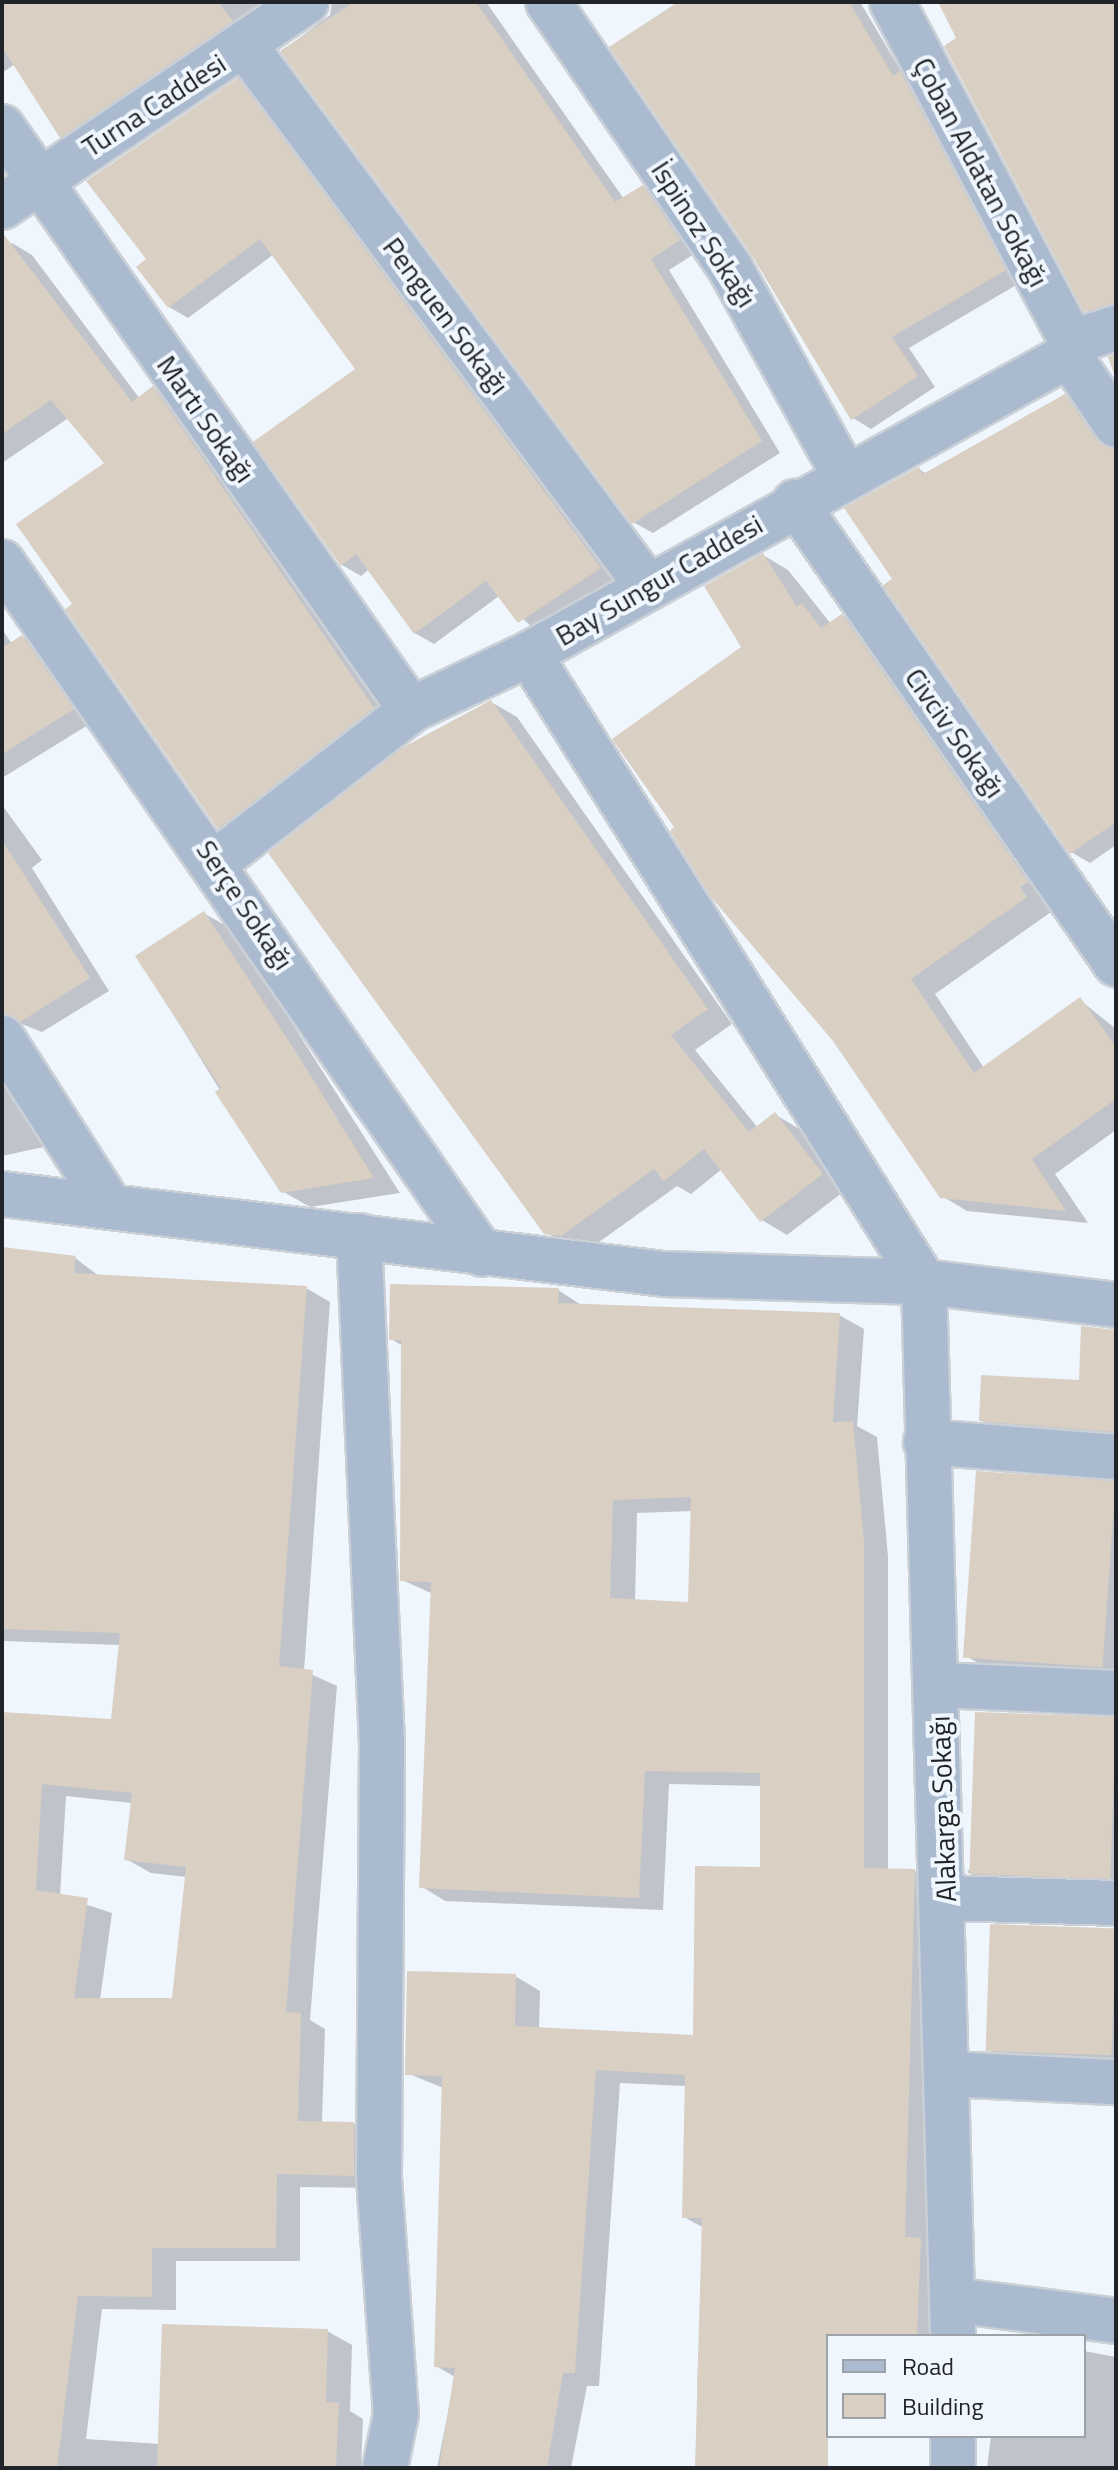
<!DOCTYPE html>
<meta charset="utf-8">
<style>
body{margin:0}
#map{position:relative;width:1118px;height:2470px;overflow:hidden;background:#f0f6fd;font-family:"Titillium Web",sans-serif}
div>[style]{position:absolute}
.shadow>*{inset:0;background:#0003}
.building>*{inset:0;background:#d9cfc3;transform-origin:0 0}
.roads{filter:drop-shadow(2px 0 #cbd0d7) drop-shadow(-2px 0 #cbd0d7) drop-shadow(0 2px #cbd0d7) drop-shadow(0 -2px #cbd0d7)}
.minor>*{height:44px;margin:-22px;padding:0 22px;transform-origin:22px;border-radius:22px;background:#aabacf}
span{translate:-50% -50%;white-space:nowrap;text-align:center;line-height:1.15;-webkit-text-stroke:8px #f0f6fd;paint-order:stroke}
.street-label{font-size:28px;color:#202328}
.frame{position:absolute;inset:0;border:4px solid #202328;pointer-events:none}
.legend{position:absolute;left:826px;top:2334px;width:260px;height:104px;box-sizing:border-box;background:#f0f6fd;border:2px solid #9da2a8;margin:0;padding:10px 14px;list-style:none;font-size:24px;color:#202328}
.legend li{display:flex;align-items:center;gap:16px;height:40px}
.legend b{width:40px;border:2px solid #9da2a8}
</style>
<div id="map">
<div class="shadow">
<div style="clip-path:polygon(2px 2px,297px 2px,81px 148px,61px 137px,15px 64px,2px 73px)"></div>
<div style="clip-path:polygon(332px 2px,486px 2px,624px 199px,643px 187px,663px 198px,699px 251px,669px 270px,780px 453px,653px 533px,633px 522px,282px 51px,330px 15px)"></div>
<div style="clip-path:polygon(681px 2px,860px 2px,904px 76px,919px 84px,1023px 281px,909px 348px,935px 387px,871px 429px,853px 418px)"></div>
<div style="clip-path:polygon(940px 2px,1116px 2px,1116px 319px,1086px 310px)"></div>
<div style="clip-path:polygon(238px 81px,257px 91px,619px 579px,538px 633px,499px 596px,434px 644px,415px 633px,368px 570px,361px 576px,342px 565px,357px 369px,274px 254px,188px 318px,169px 307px,149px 259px)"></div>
<div style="clip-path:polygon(12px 243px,32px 255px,140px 399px,153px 388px,174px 400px,393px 720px,240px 840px,219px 828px,75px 604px,106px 463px,70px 417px,2px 463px,2px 250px)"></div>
<div style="clip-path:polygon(1065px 396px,1084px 407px,1116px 450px,1116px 845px,1090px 863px,1071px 852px,895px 579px,919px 469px,927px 474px)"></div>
<div style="clip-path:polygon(763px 555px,788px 570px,831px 624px,842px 616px,867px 630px,1052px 896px,1044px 902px,1051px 912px,935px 994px,984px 1068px,1080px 1000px,1116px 1029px,1116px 1130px,1055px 1174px,1088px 1223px,967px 1211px,942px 1196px,744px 647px)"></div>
<div style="clip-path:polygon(2px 629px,12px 644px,22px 637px,43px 649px,93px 722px,2px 778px)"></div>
<div style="clip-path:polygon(491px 702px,517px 717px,732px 1024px,695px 1050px,758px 1128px,776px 1115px,801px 1130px,847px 1189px,787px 1235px,762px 1220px,722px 1169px,691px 1194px,677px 1186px,588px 1250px,545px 1233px)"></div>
<div style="clip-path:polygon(2px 805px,42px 860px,32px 868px,109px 991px,42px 1032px,22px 1024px,2px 1037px)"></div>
<div style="clip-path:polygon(205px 914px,232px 929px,400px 1193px,310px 1207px,282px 1191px,138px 957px)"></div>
<div style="clip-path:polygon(2px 1070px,48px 1146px,2px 1156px)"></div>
<div style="clip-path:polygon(evenodd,2px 1249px,75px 1258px,99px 1276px,306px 1288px,330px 1302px,304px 1671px,337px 1686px,310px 2020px,325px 2029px,322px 2123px,354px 2124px,378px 2138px,378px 2188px,300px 2187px,300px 2261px,176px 2261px,176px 2310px,102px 2309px,86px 2439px,160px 2444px,327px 2331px,352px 2345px,350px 2411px,363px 2419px,361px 2468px,2px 2468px,2px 1714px,113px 1721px,120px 1645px,2px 1641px,2px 1249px,66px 1796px,132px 1803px,126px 1859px,151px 1873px,187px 1877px,173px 2000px,100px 2000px,112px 1913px,60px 1896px,66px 1796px)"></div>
<div style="clip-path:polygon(evenodd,558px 1290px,583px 1306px,839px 1315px,864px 1329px,857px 1426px,877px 1437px,888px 1556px,888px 1870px,915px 1871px,939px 1885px,942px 2336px,828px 2336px,828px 2406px,721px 2402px,697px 2387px,704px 2228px,684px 2217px,686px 2086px,620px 2083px,599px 2386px,587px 2386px,571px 2468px,437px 2468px,455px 2377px,436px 2366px,443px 2088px,407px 2073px,515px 1976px,540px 1991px,539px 2029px,695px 2037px,762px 1869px,762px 1786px,669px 1784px,663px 1910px,445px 1901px,421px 1886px,433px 1594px,402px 1580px,403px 1346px,391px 1339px,558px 1290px,693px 1511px,690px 1605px,635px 1601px,637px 1513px,693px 1511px)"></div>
<div style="clip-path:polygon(1116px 1365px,1116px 1440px,1000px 1431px,981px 1420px)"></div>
<div style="clip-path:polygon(977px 1473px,1116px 1484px,1116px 1676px,985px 1667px,966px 1656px)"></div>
<div style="clip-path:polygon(1116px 1720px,1116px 1887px,986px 1883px,967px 1872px)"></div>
<div style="clip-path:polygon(1116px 1930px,1116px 2066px,1006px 2060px,988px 2050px)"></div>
<div style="clip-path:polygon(1084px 2351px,1116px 2357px,1116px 2468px,987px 2468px,991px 2436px,1084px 2436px)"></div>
</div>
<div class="building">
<div style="clip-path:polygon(2px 2px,218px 2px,233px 21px,60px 138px,2px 47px)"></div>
<div style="clip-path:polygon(354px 2px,476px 2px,615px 202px,643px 185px,680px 240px,651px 259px,762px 441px,632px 524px,280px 51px)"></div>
<div style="clip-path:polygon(678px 2px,849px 2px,893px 76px,900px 71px,1006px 270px,892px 337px,918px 376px,851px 420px,751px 254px,609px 47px)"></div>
<div style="clip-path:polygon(938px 2px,1116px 2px,1116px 304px,1084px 312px,944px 46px,956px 38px)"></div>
<div style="clip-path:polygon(238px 78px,601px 568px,518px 623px,486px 581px,414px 634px,356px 554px,341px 566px,253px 442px,355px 369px,260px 239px,168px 308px,136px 267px,146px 259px,86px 181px)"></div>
<div style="clip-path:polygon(2px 232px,132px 402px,153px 386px,374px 708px,218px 829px,65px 609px,72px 604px,16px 524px,104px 463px,51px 400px,2px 434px)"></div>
<div style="clip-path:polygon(1116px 354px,1116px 380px,1108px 357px)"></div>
<div style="clip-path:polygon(1065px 394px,1096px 440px,1116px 450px,1116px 822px,1070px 854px,883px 585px,892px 579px,844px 508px,919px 467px,923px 474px)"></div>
<div style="clip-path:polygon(763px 553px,797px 607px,802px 603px,821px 628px,842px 614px,1028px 882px,1020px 887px,1027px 897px,911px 979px,974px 1073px,1080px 997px,1116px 1047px,1116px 1099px,1032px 1159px,1066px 1211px,940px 1198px,833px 1041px,711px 897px,670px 831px,674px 827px,612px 739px,741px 647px,704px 586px)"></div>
<div style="clip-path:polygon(22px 635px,74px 709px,2px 754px,2px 648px)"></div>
<div style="clip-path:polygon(491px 700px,708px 1009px,671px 1035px,749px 1132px,775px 1112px,823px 1174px,760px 1222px,704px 1149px,664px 1181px,654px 1169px,561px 1236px,544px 1234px,268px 853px,402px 748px)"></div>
<div style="clip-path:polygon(2px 840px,90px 978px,20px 1022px,2px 1013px)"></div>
<div style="clip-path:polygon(204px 911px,294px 1049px,374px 1178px,281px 1193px,215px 1092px,221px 1088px,135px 956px)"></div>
<div style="clip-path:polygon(evenodd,2px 1247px,76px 1256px,74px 1273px,307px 1286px,279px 1666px,313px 1670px,286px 2012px,301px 2013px,298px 2121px,354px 2122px,354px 2176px,277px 2174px,276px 2248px,152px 2248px,152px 2297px,78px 2296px,57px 2468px,2px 2468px,2px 1712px,111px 1719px,120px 1633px,2px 1629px,2px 1247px,42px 1784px,132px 1793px,124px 1860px,186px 1867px,172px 1998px,74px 1998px,88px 1898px,36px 1890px,42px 1784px)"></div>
<div style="clip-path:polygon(evenodd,390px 1284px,559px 1288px,558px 1303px,840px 1313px,833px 1422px,853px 1421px,864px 1541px,864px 1868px,915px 1869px,905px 2237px,921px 2238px,917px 2336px,828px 2336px,828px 2468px,695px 2468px,702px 2218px,682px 2218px,685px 2075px,596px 2070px,575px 2373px,563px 2373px,547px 2468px,439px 2468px,455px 2368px,434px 2367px,442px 2076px,405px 2075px,407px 1971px,516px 1974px,515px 2026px,693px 2035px,695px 1866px,760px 1867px,760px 1773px,645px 1771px,639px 1898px,419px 1888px,431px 1582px,400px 1581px,401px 1340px,389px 1340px,390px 1284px,691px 1497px,688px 1602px,610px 1598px,613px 1500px,691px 1497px)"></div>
<div style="clip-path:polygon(1081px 1326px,1116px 1330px,1116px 1432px,979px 1421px,981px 1375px,1079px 1380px)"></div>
<div style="left:976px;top:1471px;width:140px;height:187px;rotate:4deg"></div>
<div style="left:975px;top:1712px;width:141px;height:162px;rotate:2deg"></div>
<div style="left:990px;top:1924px;width:126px;height:127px;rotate:2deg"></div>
<div style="clip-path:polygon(162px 2324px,328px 2329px,326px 2402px,339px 2403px,336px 2468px,157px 2468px)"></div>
</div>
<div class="roads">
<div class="minor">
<div style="left:548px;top:2px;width:322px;rotate:55.6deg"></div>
<div style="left:730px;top:268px;width:238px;rotate:61.1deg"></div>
<div style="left:892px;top:2px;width:385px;rotate:62.1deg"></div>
<div style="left:245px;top:46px;width:675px;rotate:53.32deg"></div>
<div style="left:2px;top:127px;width:712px;rotate:54.95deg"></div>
<div style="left:2px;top:207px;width:367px;rotate:-34deg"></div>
<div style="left:1069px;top:355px;width:84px;rotate:56.1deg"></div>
<div style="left:795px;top:502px;width:563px;rotate:55.21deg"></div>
<div style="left:2px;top:562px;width:842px;rotate:55.25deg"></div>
<div style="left:529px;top:654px;width:742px;rotate:57.83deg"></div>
<div style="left:924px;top:1282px;width:1054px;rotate:88.42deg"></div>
<div style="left:216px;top:862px;width:247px;rotate:-37.9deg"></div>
<div style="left:411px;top:710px;width:131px;rotate:-25.4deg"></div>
<div style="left:529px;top:654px;width:617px;rotate:-28.97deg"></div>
<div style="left:1069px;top:355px;width:13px;rotate:-77deg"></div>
<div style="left:1072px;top:342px;width:46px;rotate:-17.7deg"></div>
<div style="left:2px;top:1038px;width:196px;rotate:57.3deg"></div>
<div style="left:2px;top:1194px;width:667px;rotate:6.89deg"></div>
<div style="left:664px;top:1274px;width:260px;rotate:1.8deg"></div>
<div style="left:924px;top:1282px;width:193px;rotate:6.8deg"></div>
<div style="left:359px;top:1236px;width:509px;rotate:87.41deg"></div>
<div style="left:382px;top:1744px;width:434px;rotate:90.4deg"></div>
<div style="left:379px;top:2178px;width:237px;rotate:85.9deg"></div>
<div style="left:396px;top:2414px;width:55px;rotate:101.5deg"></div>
<div style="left:926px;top:1442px;width:191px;rotate:4.5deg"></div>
<div style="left:940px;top:1685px;width:176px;rotate:2.6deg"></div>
<div style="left:947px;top:1898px;width:169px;rotate:1.7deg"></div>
<div style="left:950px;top:2074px;width:166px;rotate:2.8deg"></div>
<div style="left:953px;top:2300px;width:164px;rotate:7.3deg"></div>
<div style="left:953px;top:2468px;width:32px;rotate:-90deg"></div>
</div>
</div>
<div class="street-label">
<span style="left:154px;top:105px;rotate:-33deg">Turna Caddesi</span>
<span style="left:981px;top:172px;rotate:62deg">Çoban Aldatan Sokağı</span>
<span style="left:704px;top:234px;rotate:57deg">İspinoz Sokağı</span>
<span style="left:446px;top:316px;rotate:53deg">Penguen Sokağı</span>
<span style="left:206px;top:419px;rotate:55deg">Martı Sokağı</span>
<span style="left:659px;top:580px;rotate:-30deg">Bay Sungur Caddesi</span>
<span style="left:955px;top:733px;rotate:55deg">Civciv Sokağı</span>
<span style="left:245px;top:905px;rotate:56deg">Serçe Sokağı</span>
<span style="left:943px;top:1809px;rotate:-92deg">Alakarga Sokağı</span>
</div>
<div class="frame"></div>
<ul class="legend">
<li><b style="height:10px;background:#aabacf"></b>Road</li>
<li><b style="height:22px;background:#d9cfc3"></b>Building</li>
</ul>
</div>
